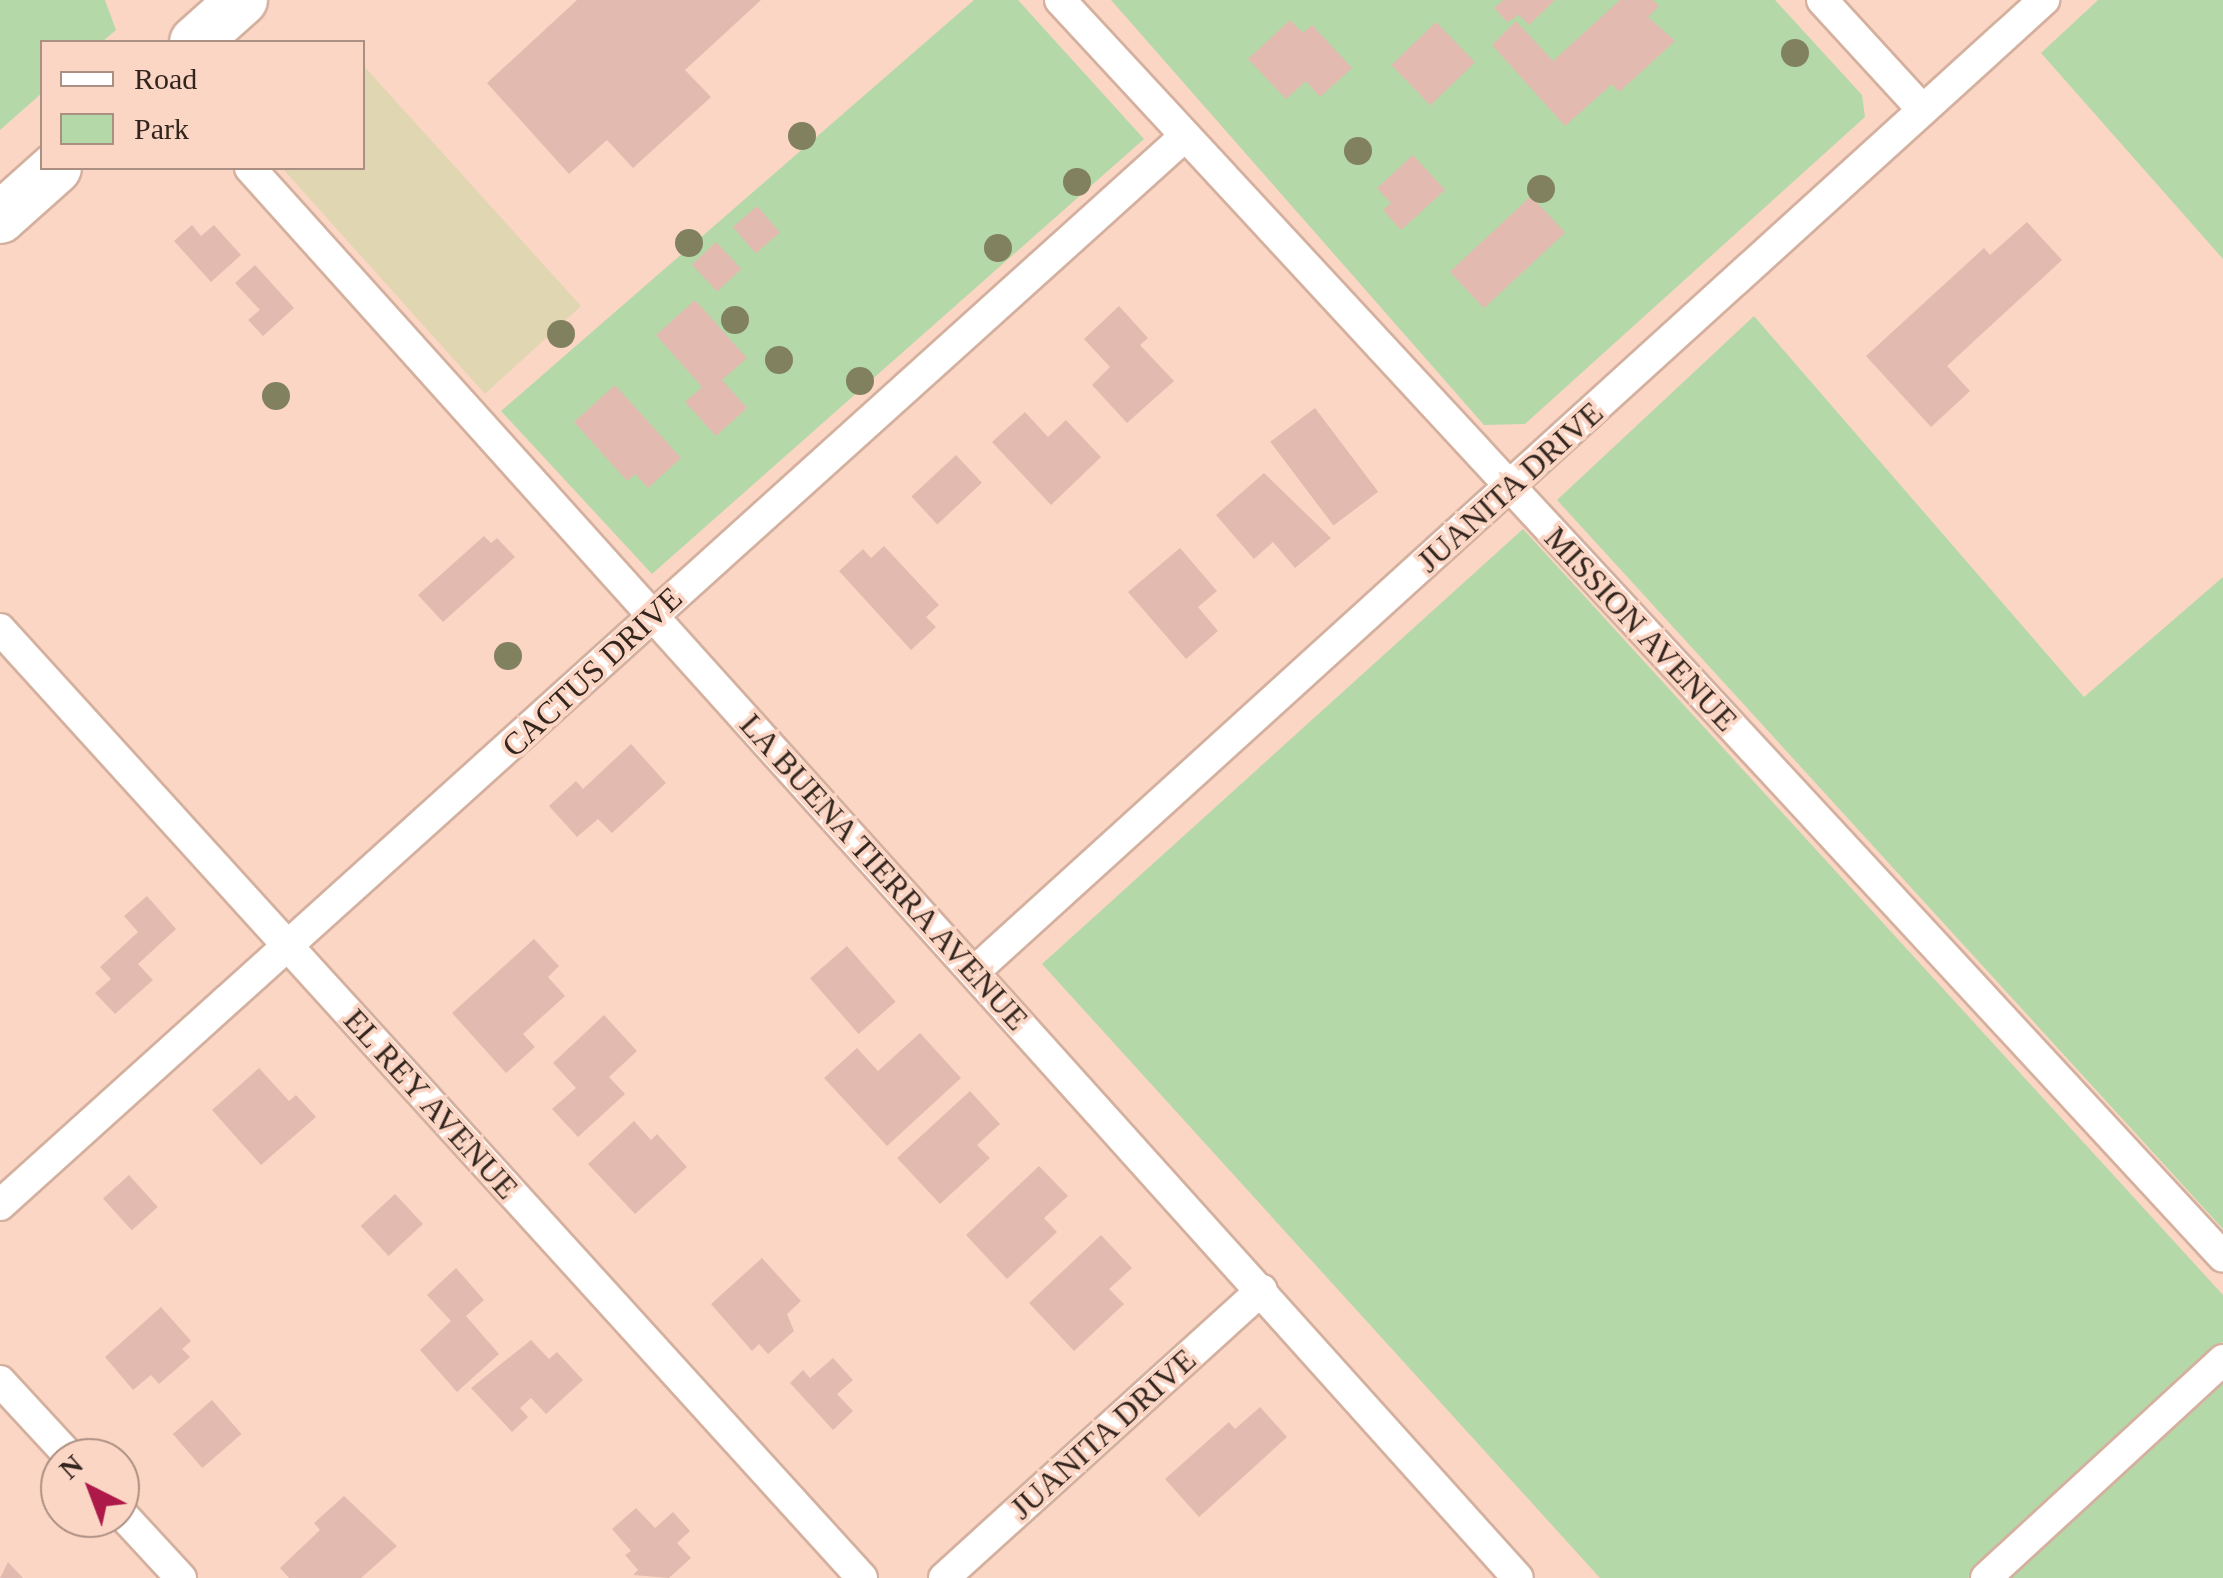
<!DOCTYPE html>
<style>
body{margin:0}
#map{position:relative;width:2223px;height:1578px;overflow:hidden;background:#fcd6c5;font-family:Georgia,serif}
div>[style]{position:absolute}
.green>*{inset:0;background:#b5d8a9}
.sand>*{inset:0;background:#e0d6b1}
.building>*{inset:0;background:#e2bab0;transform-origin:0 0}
.roads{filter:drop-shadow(2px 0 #d4b09f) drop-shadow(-2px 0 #d4b09f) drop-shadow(0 2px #d4b09f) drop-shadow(0 -2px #d4b09f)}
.street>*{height:30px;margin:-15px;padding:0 15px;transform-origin:15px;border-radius:15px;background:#fff}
.primary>*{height:50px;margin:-25px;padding:0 25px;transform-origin:25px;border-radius:25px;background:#fff}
.trees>*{width:28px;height:28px;margin:-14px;border-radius:50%;background:#818160}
span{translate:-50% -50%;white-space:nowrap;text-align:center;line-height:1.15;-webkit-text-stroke:8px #fcd6c5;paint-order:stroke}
.street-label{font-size:32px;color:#32251e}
.legend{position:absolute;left:40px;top:40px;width:325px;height:130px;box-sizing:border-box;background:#fcd6c5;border:2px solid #ab8f82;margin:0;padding:12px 18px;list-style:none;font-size:30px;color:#32251e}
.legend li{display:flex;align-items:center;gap:20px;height:50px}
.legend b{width:50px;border:2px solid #ab8f82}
.north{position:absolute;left:40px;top:1438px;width:100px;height:100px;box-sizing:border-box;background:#fcd6c5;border:2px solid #ab8f82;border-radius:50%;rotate:318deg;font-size:28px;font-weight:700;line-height:40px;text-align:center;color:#32251e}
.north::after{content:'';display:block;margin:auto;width:35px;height:45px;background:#ad1a49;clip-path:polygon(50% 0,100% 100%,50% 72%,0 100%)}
</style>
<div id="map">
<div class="green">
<div style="clip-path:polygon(0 0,105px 0,116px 30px,102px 42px,42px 42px,42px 93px,0 130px)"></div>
<div style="clip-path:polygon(974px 0,1018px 0,1144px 139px,652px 574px,501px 411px)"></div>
<div style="clip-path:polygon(1111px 0,1775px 0,1862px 95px,1865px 117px,1525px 424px,1484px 425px)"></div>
<div style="clip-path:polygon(2098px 0,2223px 0,2223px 259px,2041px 53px)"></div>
<div style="clip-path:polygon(1754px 316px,2084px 697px,2223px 577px,2223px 1229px,1557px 500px)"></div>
<div style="clip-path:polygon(1523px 529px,2223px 1295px,2223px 1342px,1968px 1578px,1600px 1578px,1042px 964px)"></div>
<div style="clip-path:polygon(2223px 1379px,2223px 1578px,2007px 1578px)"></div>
</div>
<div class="sand">
<div style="clip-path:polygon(363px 65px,581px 306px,485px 394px,282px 168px,362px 168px)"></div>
</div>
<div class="building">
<div style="clip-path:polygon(577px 0,761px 0,685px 70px,711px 97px,633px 168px,607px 140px,569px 174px,487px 83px)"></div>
<div style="clip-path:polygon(1503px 0,1555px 0,1529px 25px,1519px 15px,1507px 22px,1494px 8px)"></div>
<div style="clip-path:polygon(1620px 0,1653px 0,1659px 6px,1648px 17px,1675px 41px,1619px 92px,1612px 84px,1565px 126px,1492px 45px,1516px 21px,1553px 61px)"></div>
<div style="clip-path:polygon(1290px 20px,1303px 33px,1312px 25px,1352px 68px,1320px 97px,1306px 81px,1286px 99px,1248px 59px)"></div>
<div style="left:1436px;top:22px;width:56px;height:62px;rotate:46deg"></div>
<div style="clip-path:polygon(1413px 155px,1445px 190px,1401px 230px,1383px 210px,1391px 203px,1377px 188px)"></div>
<div style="left:1531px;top:196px;width:50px;height:111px;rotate:47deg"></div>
<div style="left:757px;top:206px;width:35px;height:32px;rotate:49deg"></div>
<div style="clip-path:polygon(2027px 222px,2062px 260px,1947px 366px,1970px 391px,1931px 427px,1866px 356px,1984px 248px,1990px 255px)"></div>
<div style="clip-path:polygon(192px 225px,201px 236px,214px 225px,241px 255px,211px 282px,174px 241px)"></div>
<div style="left:716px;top:242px;width:37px;height:33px;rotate:47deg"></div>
<div style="clip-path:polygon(255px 265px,294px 308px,263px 336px,248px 320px,260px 310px,235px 283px)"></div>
<div style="clip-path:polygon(695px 300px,747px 358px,722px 380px,747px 408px,716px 436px,685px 402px,702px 387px,656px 335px)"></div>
<div style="clip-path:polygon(1119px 306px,1148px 338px,1140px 345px,1174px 381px,1127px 423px,1092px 385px,1110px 367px,1084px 339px)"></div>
<div style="clip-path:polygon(615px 385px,681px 458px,648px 488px,635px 474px,627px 481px,574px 422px)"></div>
<div style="left:1315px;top:408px;width:105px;height:56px;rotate:53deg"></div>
<div style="clip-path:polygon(1025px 412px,1048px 437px,1066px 420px,1101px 457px,1051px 505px,992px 442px)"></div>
<div style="left:956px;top:455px;width:38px;height:61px;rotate:47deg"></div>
<div style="clip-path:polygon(1264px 473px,1331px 538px,1295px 568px,1273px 542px,1254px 559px,1216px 515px)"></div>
<div style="clip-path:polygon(484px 536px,491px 543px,497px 538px,515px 557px,443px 622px,418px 595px)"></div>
<div style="clip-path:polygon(884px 546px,939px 605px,926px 617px,936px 627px,911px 650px,839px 571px,863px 549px,871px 558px)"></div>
<div style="clip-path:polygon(1180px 548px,1217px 591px,1198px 607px,1218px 631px,1186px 659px,1128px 592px)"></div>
<div style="clip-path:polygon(631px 744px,666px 783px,612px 833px,598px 819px,577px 837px,549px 806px,576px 781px,583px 789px)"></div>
<div style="clip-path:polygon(147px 896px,176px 929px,138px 964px,153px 980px,115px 1014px,95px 993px,111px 979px,100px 967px,138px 932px,124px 916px)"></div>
<div style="clip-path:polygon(534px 939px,559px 966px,548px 977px,565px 996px,523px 1034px,535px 1047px,506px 1073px,452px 1013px)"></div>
<div style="left:847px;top:946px;width:74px;height:49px;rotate:49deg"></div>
<div style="clip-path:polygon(604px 1015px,637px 1051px,609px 1077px,625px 1094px,578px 1137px,552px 1109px,576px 1088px,553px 1063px)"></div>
<div style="clip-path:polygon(920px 1033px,961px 1078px,887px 1146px,824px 1078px,857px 1048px,878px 1071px)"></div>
<div style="clip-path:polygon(259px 1068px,289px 1101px,296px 1095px,316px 1117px,261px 1165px,212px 1110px)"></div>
<div style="clip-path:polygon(970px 1091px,1000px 1124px,977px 1145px,990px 1158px,940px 1204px,897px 1158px)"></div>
<div style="clip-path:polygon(634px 1121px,651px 1140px,657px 1134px,687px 1167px,635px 1214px,588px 1164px)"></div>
<div style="clip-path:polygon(1039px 1166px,1068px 1196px,1044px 1218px,1057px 1232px,1007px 1279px,966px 1235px)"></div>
<div style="left:129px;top:1175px;width:43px;height:35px;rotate:48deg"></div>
<div style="left:395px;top:1194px;width:41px;height:47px;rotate:47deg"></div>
<div style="clip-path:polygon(1101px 1235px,1132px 1268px,1109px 1289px,1124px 1304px,1074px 1351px,1029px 1303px)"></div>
<div style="clip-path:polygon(762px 1258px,801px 1301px,787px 1314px,794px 1331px,768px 1354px,759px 1344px,752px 1351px,711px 1304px)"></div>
<div style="clip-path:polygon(456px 1268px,484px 1300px,466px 1316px,499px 1354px,457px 1392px,420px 1350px,451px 1321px,427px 1295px)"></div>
<div style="clip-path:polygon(161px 1307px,191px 1341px,182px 1349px,190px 1357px,159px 1384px,151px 1375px,133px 1390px,105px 1357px)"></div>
<div style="clip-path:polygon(531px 1340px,549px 1359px,557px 1352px,583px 1380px,546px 1414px,531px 1398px,520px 1408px,528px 1417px,512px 1432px,471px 1388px)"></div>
<div style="clip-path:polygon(833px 1358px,853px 1380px,837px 1394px,853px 1411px,833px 1430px,790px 1383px,803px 1370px,810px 1378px)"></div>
<div style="left:212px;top:1400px;width:45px;height:52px;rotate:49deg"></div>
<div style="clip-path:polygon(1260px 1407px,1287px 1437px,1199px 1517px,1165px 1479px,1229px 1422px,1235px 1429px)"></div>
<div style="clip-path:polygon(344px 1496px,397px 1546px,361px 1578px,289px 1578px,280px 1568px,320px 1530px,314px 1523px)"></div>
<div style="clip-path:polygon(636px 1508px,655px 1528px,673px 1512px,690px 1531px,677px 1543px,691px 1558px,669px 1578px,633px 1575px,638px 1570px,625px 1555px,631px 1551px,612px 1529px)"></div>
<div style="clip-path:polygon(8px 1562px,23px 1578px,0 1578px)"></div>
</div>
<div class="roads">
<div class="street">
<div style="left:1060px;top:0;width:1712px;rotate:47.22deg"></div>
<div style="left:1822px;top:0;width:148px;rotate:47.5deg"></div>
<div style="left:250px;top:168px;width:1896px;rotate:48.04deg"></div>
<div style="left:0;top:629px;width:1282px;rotate:47.75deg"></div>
<div style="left:974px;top:972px;width:1446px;rotate:-42.25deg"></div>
<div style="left:0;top:1205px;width:1595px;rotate:-42.05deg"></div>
<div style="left:0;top:1381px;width:105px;rotate:47.3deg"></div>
<div style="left:120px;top:1512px;width:90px;rotate:47.3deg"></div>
<div style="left:944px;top:1578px;width:429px;rotate:-42.2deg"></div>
<div style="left:1986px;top:1578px;width:322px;rotate:-42.6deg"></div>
</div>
<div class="primary">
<div style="left:195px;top:42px;width:63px;rotate:-41.8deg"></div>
<div style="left:0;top:218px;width:75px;rotate:-41.8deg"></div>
</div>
</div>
<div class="trees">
<div style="left:1795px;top:53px"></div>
<div style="left:802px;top:136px"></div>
<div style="left:1358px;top:151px"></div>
<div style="left:1077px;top:182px"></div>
<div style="left:1541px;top:189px"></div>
<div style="left:689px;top:243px"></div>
<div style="left:998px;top:248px"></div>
<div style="left:735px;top:320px"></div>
<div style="left:561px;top:334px"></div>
<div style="left:779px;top:360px"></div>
<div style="left:860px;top:381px"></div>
<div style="left:276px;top:396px"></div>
<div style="left:508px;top:656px"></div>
</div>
<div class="street-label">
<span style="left:1510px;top:487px;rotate:-42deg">JUANITA DRIVE</span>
<span style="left:1641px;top:629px;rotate:47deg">MISSION AVENUE</span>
<span style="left:592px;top:672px;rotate:-43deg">CACTUS DRIVE</span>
<span style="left:884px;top:872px;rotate:48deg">LA BUENA TIERRA AVENUE</span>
<span style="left:431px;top:1104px;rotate:48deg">EL REY AVENUE</span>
<span style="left:1103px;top:1434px;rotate:-42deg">JUANITA DRIVE</span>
</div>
<ul class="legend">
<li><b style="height:12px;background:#fff"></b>Road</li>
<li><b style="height:28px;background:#b5d8a9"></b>Park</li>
</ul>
<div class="north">N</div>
</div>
